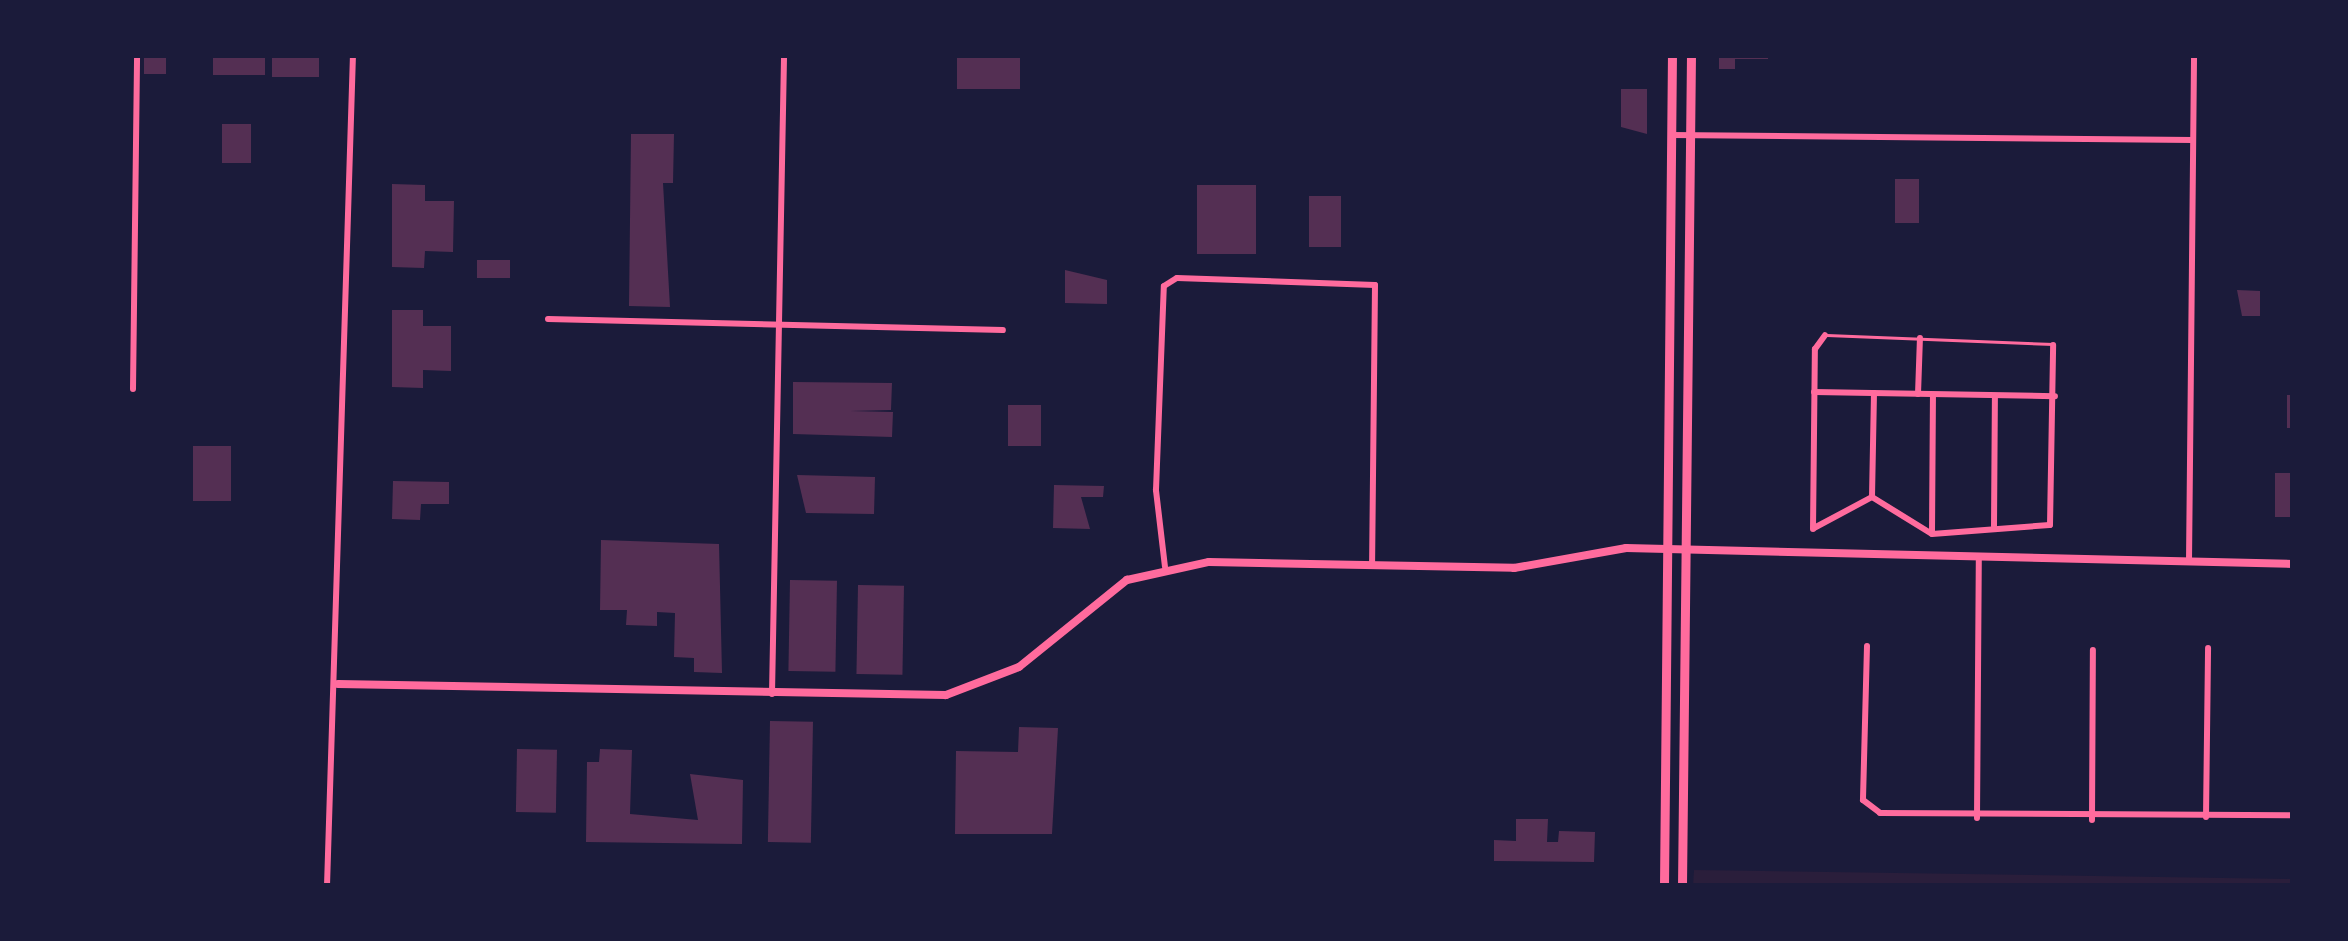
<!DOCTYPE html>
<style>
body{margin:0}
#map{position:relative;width:2348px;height:941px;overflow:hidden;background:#1b1b3a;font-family:Cabin,sans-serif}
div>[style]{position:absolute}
.green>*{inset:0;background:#2a1e3b}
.building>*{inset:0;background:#542f53;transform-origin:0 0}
.service>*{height:2.5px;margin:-1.25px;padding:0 1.25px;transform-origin:1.25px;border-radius:1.25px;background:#ff6b9d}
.minor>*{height:6px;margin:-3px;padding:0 3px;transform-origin:3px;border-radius:3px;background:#ff6b9d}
.tertiary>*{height:8px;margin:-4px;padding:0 4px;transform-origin:4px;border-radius:4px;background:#ff6b9d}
.secondary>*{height:9px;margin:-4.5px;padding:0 4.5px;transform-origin:4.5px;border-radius:4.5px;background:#ff6b9d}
span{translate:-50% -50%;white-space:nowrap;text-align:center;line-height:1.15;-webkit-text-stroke:8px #1b1b3a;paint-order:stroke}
.frame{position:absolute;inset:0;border:58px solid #1b1b3a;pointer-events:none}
</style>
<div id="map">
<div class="green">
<div style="clip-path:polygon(1694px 870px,2293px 879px,2293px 886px,1693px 886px)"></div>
</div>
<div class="building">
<div style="left:144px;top:55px;width:22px;height:19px"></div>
<div style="left:213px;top:55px;width:52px;height:20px"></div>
<div style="left:272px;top:55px;width:47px;height:22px"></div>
<div style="left:957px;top:55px;width:63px;height:34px"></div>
<div style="clip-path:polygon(1719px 55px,1768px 55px,1768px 59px,1735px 59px,1735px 69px,1719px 69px)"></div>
<div style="clip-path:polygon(1621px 89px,1647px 89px,1647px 134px,1621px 127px)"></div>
<div style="left:222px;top:124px;width:29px;height:39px"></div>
<div style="clip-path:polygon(631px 134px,674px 134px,673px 183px,663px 183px,670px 307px,629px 306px)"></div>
<div style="left:1895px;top:179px;width:24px;height:44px"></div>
<div style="clip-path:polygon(392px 184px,425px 185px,425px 201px,454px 201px,453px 252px,425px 251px,424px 268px,392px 267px)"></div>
<div style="left:1197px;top:185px;width:59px;height:69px"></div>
<div style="left:1309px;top:196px;width:32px;height:51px"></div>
<div style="left:477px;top:260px;width:33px;height:18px"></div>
<div style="clip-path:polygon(1065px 270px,1107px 280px,1107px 304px,1065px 303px)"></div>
<div style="clip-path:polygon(2237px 290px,2260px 291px,2260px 316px,2242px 316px)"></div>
<div style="clip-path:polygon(392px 310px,423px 310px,423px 326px,451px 326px,451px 371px,423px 370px,423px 388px,392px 387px)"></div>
<div style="clip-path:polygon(793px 382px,892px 383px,891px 410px,850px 411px,893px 412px,892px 437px,793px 434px)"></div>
<div style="left:2287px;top:395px;width:6px;height:33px"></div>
<div style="left:1008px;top:405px;width:33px;height:41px"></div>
<div style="left:193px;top:446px;width:38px;height:55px"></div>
<div style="left:2275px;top:473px;width:18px;height:44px"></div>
<div style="clip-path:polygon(797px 475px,875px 477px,874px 514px,806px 513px)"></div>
<div style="clip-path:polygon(393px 481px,449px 482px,449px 504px,421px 504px,420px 520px,392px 519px)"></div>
<div style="clip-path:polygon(1054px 485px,1104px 486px,1103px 497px,1081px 497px,1090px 529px,1053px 528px)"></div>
<div style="clip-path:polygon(601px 540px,719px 544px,722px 673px,694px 672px,694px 658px,674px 657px,675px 613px,657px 612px,657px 626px,626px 625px,627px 610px,600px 610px)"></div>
<div style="left:790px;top:580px;width:47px;height:91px;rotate:1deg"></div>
<div style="left:858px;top:585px;width:46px;height:89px;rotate:1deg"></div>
<div style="left:770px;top:721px;width:43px;height:121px;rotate:1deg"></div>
<div style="clip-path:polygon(1019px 727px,1058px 728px,1052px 834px,955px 834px,956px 751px,1018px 752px)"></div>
<div style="left:517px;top:749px;width:40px;height:63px;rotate:1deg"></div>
<div style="clip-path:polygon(600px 749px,632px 750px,630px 814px,698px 820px,690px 774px,743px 780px,742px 844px,586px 842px,587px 762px,599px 762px)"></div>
<div style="clip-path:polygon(1516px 819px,1548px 819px,1547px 842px,1558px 842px,1559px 831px,1595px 832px,1594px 862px,1494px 861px,1494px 840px,1516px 841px)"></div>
</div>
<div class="service">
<div style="left:1827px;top:335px;width:226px;rotate:2.3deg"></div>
</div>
<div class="minor">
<div style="left:1671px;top:135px;width:522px;rotate:0.55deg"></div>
<div style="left:548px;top:319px;width:455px;rotate:1.4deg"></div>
<div style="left:133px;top:389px;width:334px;rotate:-89.3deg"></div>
<div style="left:1814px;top:392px;width:241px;rotate:1deg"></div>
<div style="left:1918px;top:394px;width:56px;rotate:-88deg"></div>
<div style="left:1872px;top:497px;width:104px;rotate:-88.9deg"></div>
<div style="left:1994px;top:526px;width:130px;rotate:-89.6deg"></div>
<div style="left:1814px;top:528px;width:66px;rotate:-28.1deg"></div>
<div style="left:1872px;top:497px;width:70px;rotate:31.7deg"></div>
<div style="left:1813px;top:529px;width:180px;rotate:-89.4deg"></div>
<div style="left:1815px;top:349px;width:17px;rotate:-54deg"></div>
<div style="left:1932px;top:533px;width:138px;rotate:-89.6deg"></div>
<div style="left:1932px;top:534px;width:118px;rotate:-4.4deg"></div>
<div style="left:2050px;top:525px;width:180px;rotate:-89deg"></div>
<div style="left:2189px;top:562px;width:507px;rotate:-89.43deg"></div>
<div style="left:1165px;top:567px;width:78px;rotate:-96.7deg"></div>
<div style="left:1156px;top:490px;width:204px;rotate:-87.8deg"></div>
<div style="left:1164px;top:286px;width:15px;rotate:-32deg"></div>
<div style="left:1177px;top:278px;width:198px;rotate:2deg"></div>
<div style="left:1375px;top:285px;width:281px;rotate:90.6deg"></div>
<div style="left:1867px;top:646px;width:154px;rotate:91.5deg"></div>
<div style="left:1863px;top:800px;width:21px;rotate:37deg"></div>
<div style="left:1880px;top:813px;width:413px;rotate:0.3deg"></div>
<div style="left:772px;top:694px;width:639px;rotate:-88.92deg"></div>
<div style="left:2206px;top:817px;width:169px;rotate:-89.3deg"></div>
<div style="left:1977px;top:818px;width:261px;rotate:-89.6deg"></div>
<div style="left:2092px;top:820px;width:170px;rotate:-89.7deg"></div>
<div style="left:327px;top:886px;width:831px;rotate:-88.21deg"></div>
</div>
<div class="tertiary">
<div style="left:338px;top:684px;width:608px;rotate:1.04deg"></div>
<div style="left:946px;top:695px;width:78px;rotate:-21deg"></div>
<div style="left:1019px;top:667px;width:139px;rotate:-38.9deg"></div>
<div style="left:1127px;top:580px;width:84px;rotate:-12.4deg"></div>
<div style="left:1209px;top:562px;width:305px;rotate:1.1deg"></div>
<div style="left:1514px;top:568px;width:114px;rotate:-10.1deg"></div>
<div style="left:1626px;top:548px;width:667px;rotate:1.37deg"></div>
</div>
<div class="secondary">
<div style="left:1664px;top:886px;width:831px;rotate:-89.45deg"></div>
<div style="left:1682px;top:886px;width:831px;rotate:-89.38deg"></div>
</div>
<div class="frame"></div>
</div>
